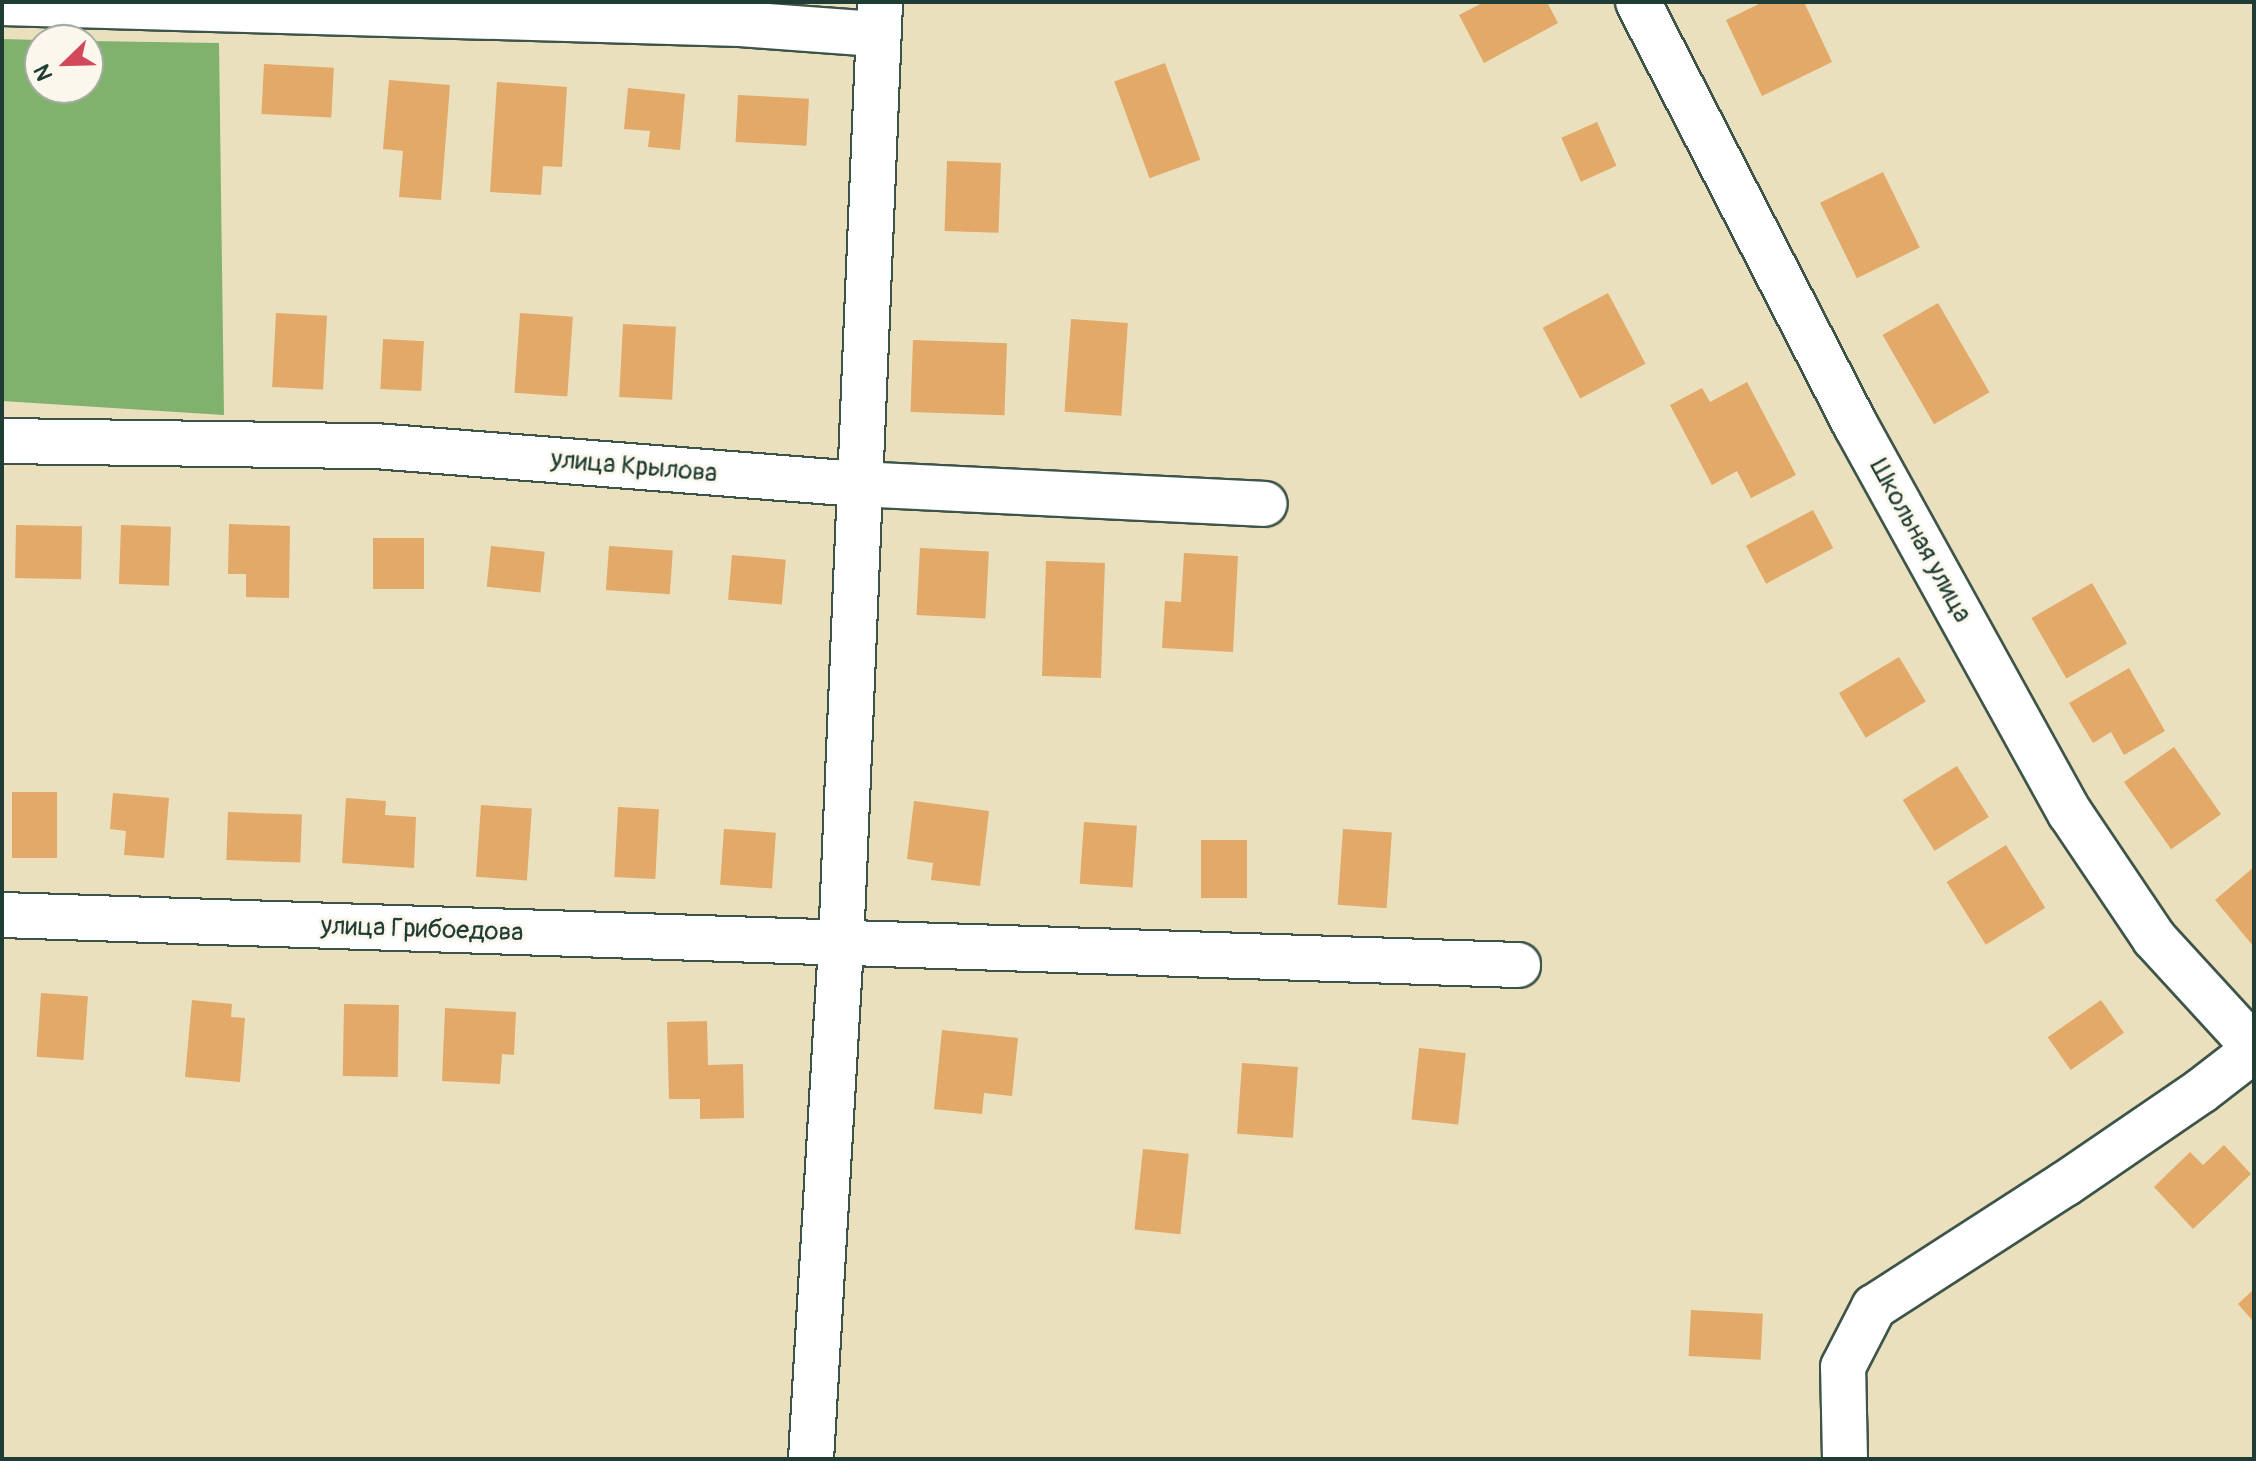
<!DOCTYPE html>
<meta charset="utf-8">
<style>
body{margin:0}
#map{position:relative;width:2256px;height:1461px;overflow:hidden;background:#eae0bd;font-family:Pangolin,sans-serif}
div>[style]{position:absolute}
.forest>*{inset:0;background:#80b26d}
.building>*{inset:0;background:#e2a969;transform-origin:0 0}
.roads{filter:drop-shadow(2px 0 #3d5549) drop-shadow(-2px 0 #3d5549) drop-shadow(0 2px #3d5549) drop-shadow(0 -2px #3d5549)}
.minor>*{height:44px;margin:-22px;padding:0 22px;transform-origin:22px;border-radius:22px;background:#fff}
span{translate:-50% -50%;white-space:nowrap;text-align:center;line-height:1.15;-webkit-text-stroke:6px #fbf7ec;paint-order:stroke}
.street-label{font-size:26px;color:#1f3d34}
.frame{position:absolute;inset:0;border:4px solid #1f3d34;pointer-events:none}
.north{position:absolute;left:24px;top:24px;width:80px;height:80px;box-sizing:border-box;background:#fbf7ec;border:2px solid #a3ada2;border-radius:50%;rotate:247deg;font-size:22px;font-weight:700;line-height:32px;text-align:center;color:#1f3d34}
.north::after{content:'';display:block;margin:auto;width:28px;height:36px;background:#d1495b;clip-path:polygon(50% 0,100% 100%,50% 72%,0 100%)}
</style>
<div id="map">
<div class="forest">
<div style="clip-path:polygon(2px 39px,40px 40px,40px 88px,88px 88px,88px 41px,219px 43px,224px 415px,2px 401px)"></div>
</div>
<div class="building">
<div style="clip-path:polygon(1484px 2px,1547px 2px,1558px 23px,1484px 63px,1459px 15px)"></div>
<div style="clip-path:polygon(1763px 2px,1804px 2px,1832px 62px,1762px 96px,1726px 20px)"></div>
<div style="left:1165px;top:63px;width:103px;height:54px;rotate:70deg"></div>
<div style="left:264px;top:64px;width:70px;height:50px;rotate:3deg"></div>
<div style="clip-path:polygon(389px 80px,450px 85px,441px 200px,399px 197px,403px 151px,383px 149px)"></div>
<div style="clip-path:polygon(497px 82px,567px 87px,562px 167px,543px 166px,541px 195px,490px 192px)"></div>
<div style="clip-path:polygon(628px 88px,685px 94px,680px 150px,648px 147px,650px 131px,624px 129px)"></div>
<div style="left:738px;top:95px;width:71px;height:47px;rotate:3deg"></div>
<div style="left:1597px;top:122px;width:48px;height:39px;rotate:66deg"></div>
<div style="left:947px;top:161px;width:54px;height:70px;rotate:2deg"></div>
<div style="left:1883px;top:172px;width:84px;height:70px;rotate:64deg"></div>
<div style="left:1608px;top:293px;width:80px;height:74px;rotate:62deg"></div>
<div style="left:1938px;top:303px;width:103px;height:64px;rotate:60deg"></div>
<div style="left:276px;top:313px;width:51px;height:74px;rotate:3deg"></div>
<div style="left:520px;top:313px;width:53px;height:80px;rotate:4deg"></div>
<div style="left:1071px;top:319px;width:57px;height:93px;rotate:4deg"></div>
<div style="left:623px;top:324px;width:53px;height:73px;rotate:3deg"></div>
<div style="left:383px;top:339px;width:41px;height:50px;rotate:3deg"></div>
<div style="left:913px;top:340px;width:94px;height:72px;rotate:2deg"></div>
<div style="clip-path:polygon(1747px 382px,1796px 475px,1751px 498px,1737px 471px,1712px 485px,1670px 405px,1702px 388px,1710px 402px)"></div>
<div style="left:1813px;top:510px;width:43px;height:76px;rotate:62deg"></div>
<div style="clip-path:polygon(229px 524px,290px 526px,289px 598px,246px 597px,246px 574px,228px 574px)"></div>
<div style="left:16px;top:525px;width:66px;height:53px;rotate:1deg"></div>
<div style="left:121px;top:525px;width:50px;height:59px;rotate:2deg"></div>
<div style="left:373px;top:538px;width:51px;height:51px"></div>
<div style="left:491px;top:546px;width:54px;height:41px;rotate:6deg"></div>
<div style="left:609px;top:546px;width:64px;height:44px;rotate:4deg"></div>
<div style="left:920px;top:548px;width:69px;height:67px;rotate:3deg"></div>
<div style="clip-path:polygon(1184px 553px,1238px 556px,1233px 652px,1162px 648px,1165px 601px,1181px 602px)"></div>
<div style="left:732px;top:555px;width:54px;height:45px;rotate:5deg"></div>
<div style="left:1046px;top:561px;width:59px;height:115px;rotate:2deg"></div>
<div style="left:2092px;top:583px;width:70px;height:70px;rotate:60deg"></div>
<div style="left:1899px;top:657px;width:52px;height:70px;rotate:59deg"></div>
<div style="clip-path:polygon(2129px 668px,2165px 731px,2124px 755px,2111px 732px,2093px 743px,2069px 703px)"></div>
<div style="left:2174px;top:747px;width:82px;height:61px;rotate:55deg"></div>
<div style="left:1957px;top:766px;width:60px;height:64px;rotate:58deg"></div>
<div style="left:12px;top:792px;width:45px;height:66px"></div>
<div style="clip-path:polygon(113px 793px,169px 798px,164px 858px,124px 855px,126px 831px,110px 829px)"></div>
<div style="clip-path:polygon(346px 798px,386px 801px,385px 815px,416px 817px,414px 868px,342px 863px)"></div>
<div style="clip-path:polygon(914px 801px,989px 811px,980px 886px,931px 880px,933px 863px,907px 859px)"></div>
<div style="left:481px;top:805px;width:51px;height:72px;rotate:4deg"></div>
<div style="left:618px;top:807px;width:41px;height:70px;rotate:3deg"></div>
<div style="left:228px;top:812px;width:74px;height:48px;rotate:2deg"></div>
<div style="left:1084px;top:822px;width:53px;height:62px;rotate:4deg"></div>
<div style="left:724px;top:829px;width:52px;height:56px;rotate:4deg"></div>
<div style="left:1343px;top:829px;width:49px;height:76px;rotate:4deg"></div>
<div style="left:1201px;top:840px;width:46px;height:58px"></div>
<div style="left:2006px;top:845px;width:74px;height:70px;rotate:58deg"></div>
<div style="clip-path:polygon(2254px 867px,2254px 947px,2215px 900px)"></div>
<div style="left:41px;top:993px;width:47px;height:64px;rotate:4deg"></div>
<div style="clip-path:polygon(192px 1000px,232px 1004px,231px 1017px,245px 1018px,240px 1082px,185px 1077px)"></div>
<div style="left:2101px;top:1000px;width:40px;height:65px;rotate:55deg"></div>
<div style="left:344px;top:1004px;width:55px;height:72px;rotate:1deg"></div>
<div style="clip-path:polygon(445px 1008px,516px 1012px,514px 1055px,502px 1054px,500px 1084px,442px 1081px)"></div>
<div style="clip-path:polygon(707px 1021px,708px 1065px,743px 1064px,744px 1118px,700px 1119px,700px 1099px,669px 1099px,667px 1022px)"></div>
<div style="clip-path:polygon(942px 1030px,1018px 1038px,1012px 1096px,984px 1093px,982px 1114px,934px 1109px)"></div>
<div style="left:1419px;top:1048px;width:47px;height:72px;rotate:6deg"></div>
<div style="left:1242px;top:1063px;width:56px;height:71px;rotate:4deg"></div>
<div style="clip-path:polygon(2224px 1145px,2251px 1174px,2193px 1229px,2154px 1187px,2190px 1152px,2203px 1165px)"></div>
<div style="left:1143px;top:1149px;width:46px;height:81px;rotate:6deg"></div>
<div style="clip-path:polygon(2254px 1289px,2254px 1322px,2238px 1304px)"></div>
<div style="left:1691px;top:1310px;width:72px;height:46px;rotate:3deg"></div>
</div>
<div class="roads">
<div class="minor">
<div style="left:1638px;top:2px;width:477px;rotate:62.8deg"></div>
<div style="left:1856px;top:426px;width:442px;rotate:61.1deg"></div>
<div style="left:2070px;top:813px;width:151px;rotate:56.1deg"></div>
<div style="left:2154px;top:938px;width:148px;rotate:47.5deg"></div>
<div style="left:2px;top:3px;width:738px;rotate:1.63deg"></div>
<div style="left:740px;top:24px;width:136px;rotate:4.2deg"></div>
<div style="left:2px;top:441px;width:373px;rotate:0.8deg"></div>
<div style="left:375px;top:446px;width:485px;rotate:4.5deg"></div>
<div style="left:859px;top:484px;width:406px;rotate:2.8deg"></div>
<div style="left:2px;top:915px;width:1517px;rotate:1.89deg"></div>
<div style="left:811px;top:1459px;width:515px;rotate:-86.66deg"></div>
<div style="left:841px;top:945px;width:944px;rotate:-87.63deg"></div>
<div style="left:1845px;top:1459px;width:92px;rotate:-91.2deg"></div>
<div style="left:1843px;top:1367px;width:68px;rotate:-62.7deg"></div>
<div style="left:1874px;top:1307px;width:227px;rotate:-32.8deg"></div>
<div style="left:2065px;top:1184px;width:165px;rotate:-34.4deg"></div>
<div style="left:2201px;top:1091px;width:67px;rotate:-37.7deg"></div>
</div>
</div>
<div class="street-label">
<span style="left:634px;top:467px;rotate:5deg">улица Крылова</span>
<span style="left:1920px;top:541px;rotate:61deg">Школьная улица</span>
<span style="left:422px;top:930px;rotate:2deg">улица Грибоедова</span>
</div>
<div class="frame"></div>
<div class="north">N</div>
</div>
